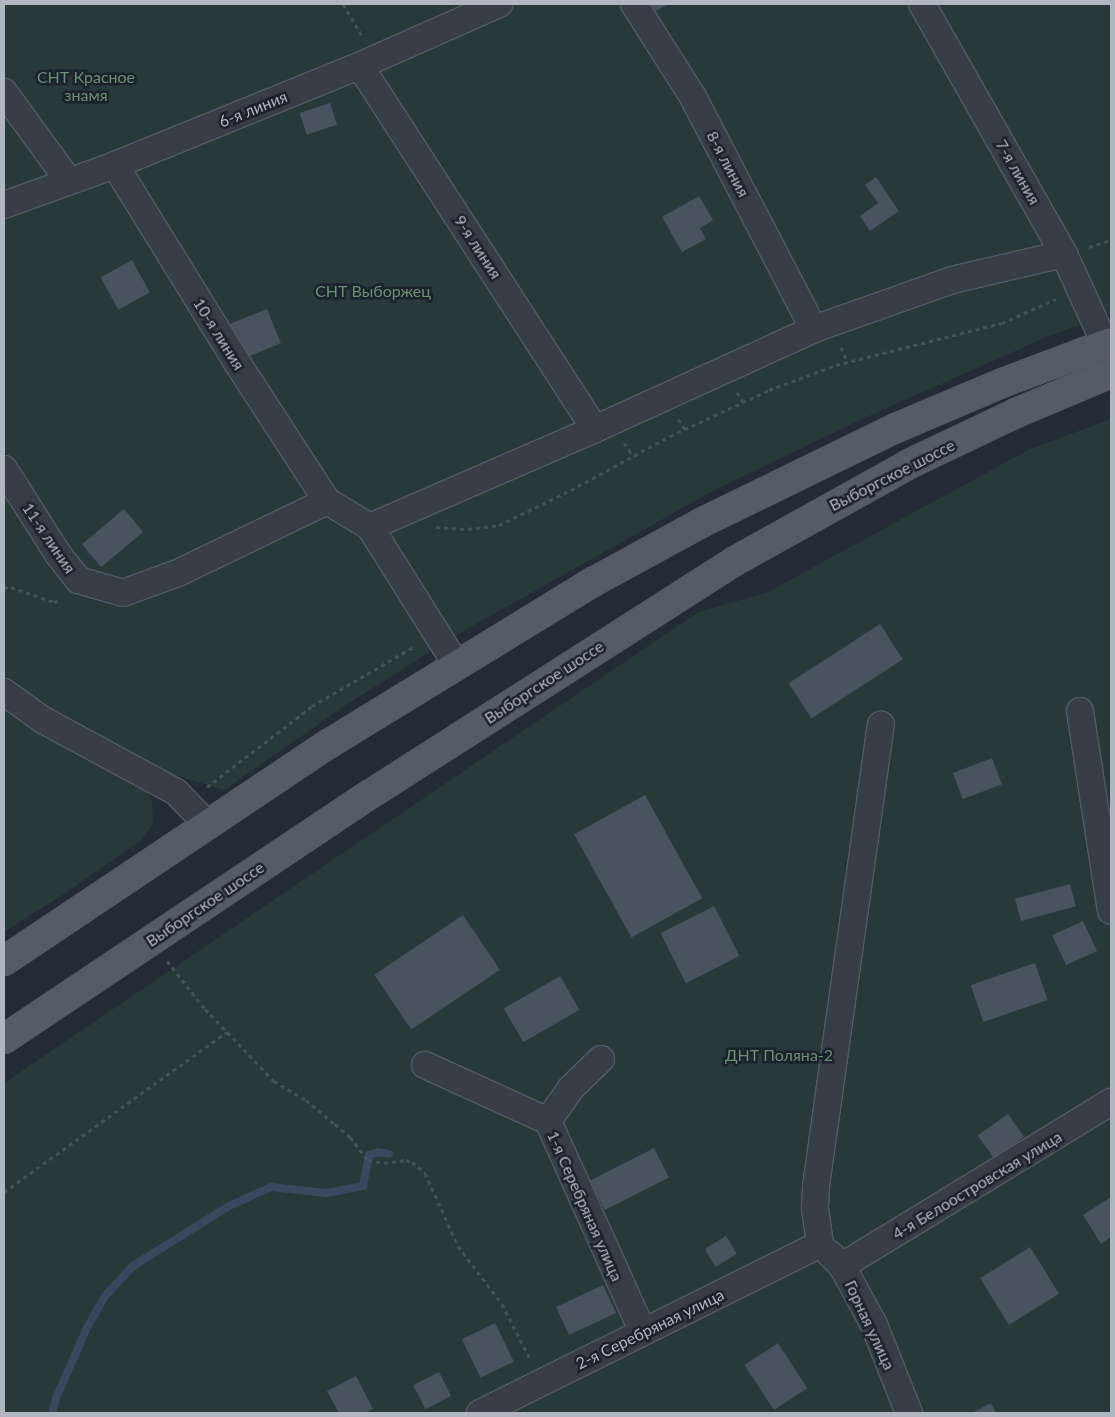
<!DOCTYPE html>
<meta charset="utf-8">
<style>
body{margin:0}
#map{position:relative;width:1115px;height:1417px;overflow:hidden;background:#222b36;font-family:Lato,sans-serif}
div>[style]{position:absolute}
.green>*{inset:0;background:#273939}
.stream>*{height:8px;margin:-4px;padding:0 4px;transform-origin:4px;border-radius:4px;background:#39485e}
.building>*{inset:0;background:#49525f;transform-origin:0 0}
.path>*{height:3px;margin-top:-1.5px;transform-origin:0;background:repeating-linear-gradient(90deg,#445456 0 4px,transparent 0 8px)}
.roads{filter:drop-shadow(1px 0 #535a64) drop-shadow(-1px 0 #535a64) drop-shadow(0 1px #535a64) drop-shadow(0 -1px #535a64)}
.minor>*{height:26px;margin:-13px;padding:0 13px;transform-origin:13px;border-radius:13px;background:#363d47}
.primary>*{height:28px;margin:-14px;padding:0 14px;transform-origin:14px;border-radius:14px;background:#545c67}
span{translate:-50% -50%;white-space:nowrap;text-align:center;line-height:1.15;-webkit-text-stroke:5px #1b222b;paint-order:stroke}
.park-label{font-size:16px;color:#6a9173}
.street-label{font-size:16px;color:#b0b7c3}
.frame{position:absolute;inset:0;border:5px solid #b0b7c3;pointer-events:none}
</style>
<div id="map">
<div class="green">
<div style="clip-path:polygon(4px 4px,1111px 4px,1111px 314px,1049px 336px,860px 420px,713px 491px,465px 630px,346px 705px,224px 790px,162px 771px,146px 787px,152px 801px,153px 823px,142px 840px,64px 894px,4px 932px)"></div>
<div style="clip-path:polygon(1111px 419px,1111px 1413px,4px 1413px,4px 1083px,698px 612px,768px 592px,1030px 449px)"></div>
</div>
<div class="stream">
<div style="left:52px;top:1413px;width:16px;rotate:-75deg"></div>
<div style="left:56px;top:1398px;width:74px;rotate:-66.2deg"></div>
<div style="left:86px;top:1330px;width:39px;rotate:-61deg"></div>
<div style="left:105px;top:1296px;width:41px;rotate:-47deg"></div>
<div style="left:133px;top:1266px;width:113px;rotate:-32deg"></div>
<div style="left:229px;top:1206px;width:46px;rotate:-24.3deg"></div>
<div style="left:271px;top:1187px;width:56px;rotate:6.1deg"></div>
<div style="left:327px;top:1193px;width:37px;rotate:-11deg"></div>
<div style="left:363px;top:1186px;width:32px;rotate:-79deg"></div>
<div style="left:369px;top:1155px;width:9px;rotate:-18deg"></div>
<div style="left:378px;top:1152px;width:11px;rotate:10deg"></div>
</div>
<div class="building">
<div style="clip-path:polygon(651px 4px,669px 4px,655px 11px)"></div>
<div style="left:330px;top:103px;width:23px;height:32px;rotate:72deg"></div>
<div style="clip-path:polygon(876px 177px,899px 211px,870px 231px,860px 216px,878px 203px,865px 185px)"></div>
<div style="clip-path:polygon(699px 196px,713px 220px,700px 228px,706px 239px,682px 252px,662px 217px)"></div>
<div style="left:132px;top:260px;width:37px;height:36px;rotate:61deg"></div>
<div style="left:267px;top:309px;width:37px;height:41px;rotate:68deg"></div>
<div style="left:124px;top:509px;width:30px;height:55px;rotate:50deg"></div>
<div style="left:880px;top:624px;width:42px;height:109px;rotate:57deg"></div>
<div style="left:992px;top:758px;width:28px;height:42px;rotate:69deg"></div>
<div style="left:645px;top:795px;width:118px;height:81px;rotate:61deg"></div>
<div style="left:1070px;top:884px;width:23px;height:57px;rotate:75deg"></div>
<div style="left:714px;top:906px;width:56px;height:60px;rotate:63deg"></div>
<div style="left:463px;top:915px;width:66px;height:107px;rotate:56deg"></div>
<div style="left:1083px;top:921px;width:33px;height:34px;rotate:65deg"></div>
<div style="left:1035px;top:963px;width:39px;height:68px;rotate:71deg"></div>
<div style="left:560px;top:976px;width:39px;height:65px;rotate:60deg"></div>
<div style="left:1008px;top:1114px;width:28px;height:37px;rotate:55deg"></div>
<div style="left:654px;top:1148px;width:33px;height:72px;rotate:63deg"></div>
<div style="clip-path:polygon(1111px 1197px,1111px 1237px,1101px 1244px,1083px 1215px)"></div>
<div style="left:726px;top:1236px;width:21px;height:25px;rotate:59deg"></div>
<div style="left:1030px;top:1247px;width:55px;height:59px;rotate:58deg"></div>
<div style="left:603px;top:1285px;width:31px;height:52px;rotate:65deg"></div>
<div style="left:495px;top:1323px;width:43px;height:37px;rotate:64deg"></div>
<div style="left:778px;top:1343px;width:54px;height:40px;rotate:57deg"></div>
<div style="left:439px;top:1372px;width:27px;height:29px;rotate:63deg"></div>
<div style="clip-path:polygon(356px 1376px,373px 1409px,364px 1413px,339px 1413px,327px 1391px)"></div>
<div style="clip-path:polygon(991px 1403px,996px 1413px,972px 1413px)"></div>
</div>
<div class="path">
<div style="left:343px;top:4px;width:39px;rotate:59deg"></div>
<div style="left:1089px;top:247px;width:23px;rotate:-18deg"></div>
<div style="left:841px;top:347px;width:16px;rotate:68deg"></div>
<div style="left:737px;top:392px;width:12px;rotate:59deg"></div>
<div style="left:678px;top:419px;width:12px;rotate:55deg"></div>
<div style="left:624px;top:443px;width:16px;rotate:55deg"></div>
<div style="left:436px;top:527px;width:32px;rotate:4deg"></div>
<div style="left:468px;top:529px;width:31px;rotate:-7deg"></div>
<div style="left:499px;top:525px;width:80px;rotate:-25.9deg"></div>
<div style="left:571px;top:490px;width:113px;rotate:-28.6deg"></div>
<div style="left:670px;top:436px;width:109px;rotate:-24.9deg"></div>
<div style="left:769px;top:390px;width:72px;rotate:-20.5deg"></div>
<div style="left:836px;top:365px;width:171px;rotate:-14.2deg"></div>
<div style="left:1002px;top:323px;width:59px;rotate:-24deg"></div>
<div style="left:4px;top:588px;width:7px;rotate:-8deg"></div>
<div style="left:11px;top:587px;width:46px;rotate:19.2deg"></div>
<div style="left:54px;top:602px;width:8px;rotate:-14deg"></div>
<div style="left:207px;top:787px;width:133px;rotate:-37.6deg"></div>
<div style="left:312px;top:706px;width:119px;rotate:-30.2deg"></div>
<div style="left:167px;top:961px;width:61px;rotate:51.6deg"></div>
<div style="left:205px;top:1009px;width:100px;rotate:46.2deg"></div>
<div style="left:274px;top:1081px;width:37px;rotate:31deg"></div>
<div style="left:306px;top:1100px;width:38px;rotate:40deg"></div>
<div style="left:335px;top:1124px;width:20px;rotate:41deg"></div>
<div style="left:350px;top:1137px;width:29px;rotate:52deg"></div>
<div style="left:368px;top:1160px;width:16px;rotate:11deg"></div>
<div style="left:384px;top:1163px;width:22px;rotate:-8deg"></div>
<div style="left:406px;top:1160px;width:6px;rotate:18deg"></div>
<div style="left:412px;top:1162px;width:17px;rotate:40deg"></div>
<div style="left:425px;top:1173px;width:80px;rotate:65.7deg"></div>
<div style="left:458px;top:1246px;width:73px;rotate:52.8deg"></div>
<div style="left:502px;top:1304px;width:62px;rotate:63deg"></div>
<div style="left:4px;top:1192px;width:274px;rotate:-35.7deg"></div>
</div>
<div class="roads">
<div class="minor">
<div style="left:634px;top:4px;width:110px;rotate:57.6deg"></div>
<div style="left:693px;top:97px;width:262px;rotate:62.5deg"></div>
<div style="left:922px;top:4px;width:288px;rotate:60.4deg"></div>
<div style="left:1064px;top:254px;width:99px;rotate:65.5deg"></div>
<div style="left:360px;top:66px;width:432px;rotate:57.1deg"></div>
<div style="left:4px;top:92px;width:109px;rotate:54deg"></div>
<div style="left:115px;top:165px;width:234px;rotate:58.3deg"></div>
<div style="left:238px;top:364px;width:163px;rotate:57deg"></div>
<div style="left:4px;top:205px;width:118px;rotate:-19.8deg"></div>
<div style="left:115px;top:165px;width:256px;rotate:-22.1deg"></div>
<div style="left:352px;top:69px;width:161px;rotate:-23.9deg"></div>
<div style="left:4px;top:469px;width:101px;rotate:57.6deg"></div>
<div style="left:58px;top:554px;width:33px;rotate:52deg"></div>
<div style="left:78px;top:580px;width:47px;rotate:16.1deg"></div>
<div style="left:123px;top:593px;width:59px;rotate:-20deg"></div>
<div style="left:178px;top:573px;width:165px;rotate:-25.8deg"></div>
<div style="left:327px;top:501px;width:50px;rotate:31.2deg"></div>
<div style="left:370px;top:527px;width:245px;rotate:-23.5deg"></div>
<div style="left:595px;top:429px;width:241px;rotate:-24.5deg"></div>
<div style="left:814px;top:329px;width:146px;rotate:-19.5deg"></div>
<div style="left:952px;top:280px;width:115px;rotate:-13.1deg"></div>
<div style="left:370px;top:527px;width:162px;rotate:57.9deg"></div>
<div style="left:4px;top:692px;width:48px;rotate:35.7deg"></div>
<div style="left:43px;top:720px;width:151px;rotate:28.4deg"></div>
<div style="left:176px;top:792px;width:45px;rotate:45.9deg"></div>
<div style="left:1080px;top:711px;width:202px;rotate:81.2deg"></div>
<div style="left:425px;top:1065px;width:135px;rotate:24.5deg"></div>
<div style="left:548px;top:1121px;width:231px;rotate:65.8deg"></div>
<div style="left:548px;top:1121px;width:39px;rotate:-55deg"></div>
<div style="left:570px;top:1089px;width:43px;rotate:-44.1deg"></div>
<div style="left:820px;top:1244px;width:37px;rotate:-98deg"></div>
<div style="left:815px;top:1207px;width:21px;rotate:-87deg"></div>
<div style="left:816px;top:1186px;width:466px;rotate:-82deg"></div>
<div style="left:830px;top:1254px;width:17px;rotate:45deg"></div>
<div style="left:842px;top:1266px;width:67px;rotate:61.5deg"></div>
<div style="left:874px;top:1325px;width:95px;rotate:68.3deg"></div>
<div style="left:842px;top:1266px;width:315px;rotate:-31.4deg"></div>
<div style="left:480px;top:1413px;width:380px;rotate:-26.4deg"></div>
</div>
<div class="primary">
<div style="left:4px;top:961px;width:392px;rotate:-33.8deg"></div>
<div style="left:330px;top:743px;width:308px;rotate:-31.5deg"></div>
<div style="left:593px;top:582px;width:125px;rotate:-28.6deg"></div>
<div style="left:703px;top:522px;width:215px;rotate:-26deg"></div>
<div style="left:896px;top:428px;width:115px;rotate:-23deg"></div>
<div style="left:1002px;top:383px;width:116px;rotate:-20.6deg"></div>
<div style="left:4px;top:1039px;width:439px;rotate:-33.8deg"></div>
<div style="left:369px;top:795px;width:434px;rotate:-32.6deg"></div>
<div style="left:735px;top:561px;width:199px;rotate:-29.1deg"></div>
<div style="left:909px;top:464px;width:119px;rotate:-25.5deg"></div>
<div style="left:1016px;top:413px;width:103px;rotate:-22.8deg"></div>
</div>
</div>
<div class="park-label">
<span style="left:86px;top:86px">СНТ Красное<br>знамя</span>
<span style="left:373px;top:291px">СНТ Выборжец</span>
<span style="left:779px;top:1055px">ДНТ Поляна-2</span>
</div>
<div class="street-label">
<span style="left:253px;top:109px;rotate:-22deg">6-я линия</span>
<span style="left:728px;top:164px;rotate:62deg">8-я линия</span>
<span style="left:1018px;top:172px;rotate:60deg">7-я линия</span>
<span style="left:478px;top:247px;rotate:57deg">9-я линия</span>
<span style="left:219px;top:334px;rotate:58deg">10-я линия</span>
<span style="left:892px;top:475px;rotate:-27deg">Выборгское шоссе</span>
<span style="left:49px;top:538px;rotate:56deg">11-я линия</span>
<span style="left:544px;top:682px;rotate:-33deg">Выборгское шоссе</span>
<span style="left:205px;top:904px;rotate:-34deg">Выборгское шоссе</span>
<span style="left:977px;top:1185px;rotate:-31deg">4-я Белоостровская улица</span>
<span style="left:585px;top:1206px;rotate:66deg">1-я Серебряная улица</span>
<span style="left:870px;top:1325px;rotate:65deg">Горная улица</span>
<span style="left:650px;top:1329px;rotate:-26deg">2-я Серебряная улица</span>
</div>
<div class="frame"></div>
</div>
